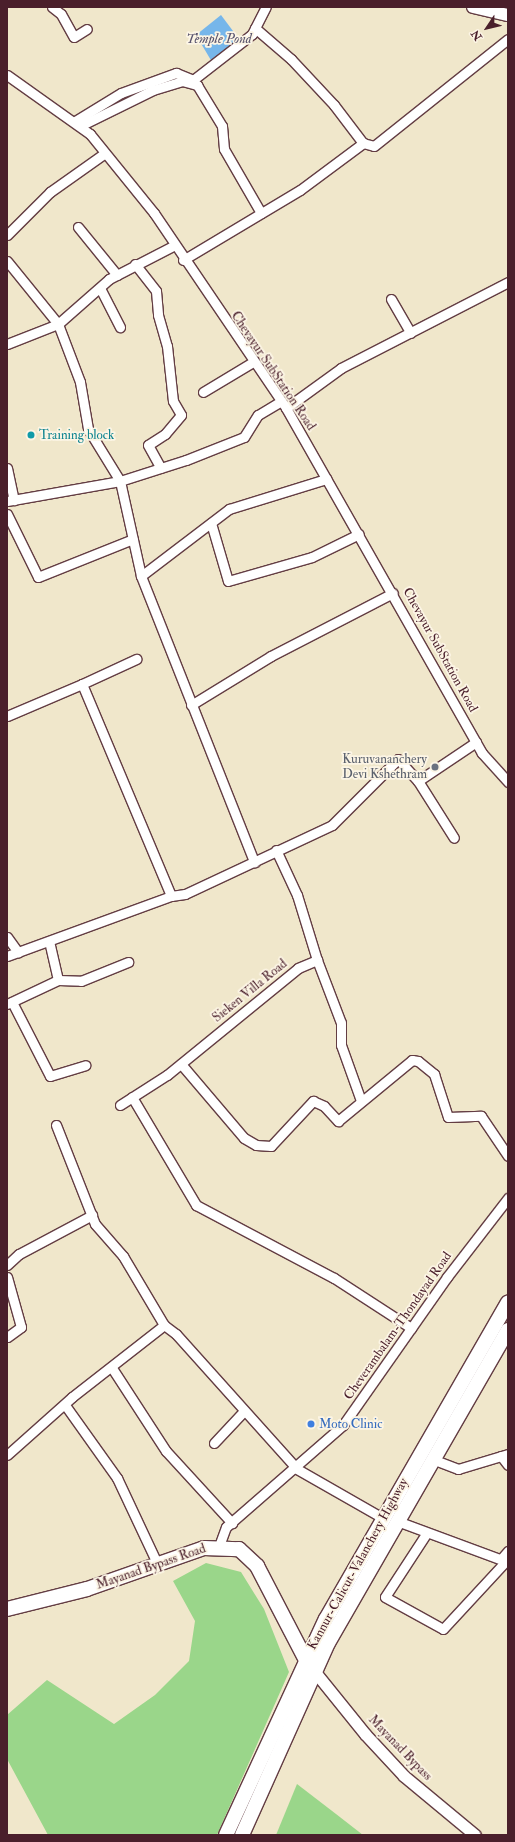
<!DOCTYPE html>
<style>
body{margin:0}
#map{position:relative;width:515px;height:1842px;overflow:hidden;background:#f0e7cb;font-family:"IM FELL Double Pica",serif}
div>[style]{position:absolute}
.green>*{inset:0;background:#9ad68a}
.water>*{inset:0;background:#76b6ea}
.roads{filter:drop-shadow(1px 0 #633d43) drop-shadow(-1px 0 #633d43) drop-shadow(0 1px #633d43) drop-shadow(0 -1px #633d43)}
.minor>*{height:9px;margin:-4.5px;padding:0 4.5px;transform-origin:4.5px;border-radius:4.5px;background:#fff}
.tertiary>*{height:11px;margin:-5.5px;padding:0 5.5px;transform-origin:5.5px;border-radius:5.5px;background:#fff}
.secondary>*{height:12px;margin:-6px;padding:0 6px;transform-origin:6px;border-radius:6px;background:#fff}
.primary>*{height:14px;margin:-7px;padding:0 7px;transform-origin:7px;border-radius:7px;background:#fff}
.trunk>*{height:14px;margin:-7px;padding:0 7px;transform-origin:7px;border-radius:7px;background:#fff}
.dots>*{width:11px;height:11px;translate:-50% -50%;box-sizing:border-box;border:2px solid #fcf5e5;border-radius:50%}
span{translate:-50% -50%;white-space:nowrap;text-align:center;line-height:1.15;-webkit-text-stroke:3.5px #fcf5e5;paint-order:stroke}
.street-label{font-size:13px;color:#4a1f2b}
.culture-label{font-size:13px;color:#0d838f}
.left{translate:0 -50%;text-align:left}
.worship-label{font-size:13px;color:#5b616d}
.right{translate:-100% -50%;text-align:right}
.shop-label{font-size:13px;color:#366cbe}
.water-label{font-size:14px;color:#59546e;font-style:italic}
.frame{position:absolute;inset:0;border:8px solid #4a1f2b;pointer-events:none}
.north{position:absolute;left:467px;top:8px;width:40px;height:40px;-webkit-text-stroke:3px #fcf5e5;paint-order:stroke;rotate:235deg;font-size:11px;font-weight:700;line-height:16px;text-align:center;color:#4a1f2b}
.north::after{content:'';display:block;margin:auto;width:14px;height:18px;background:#4a1f2b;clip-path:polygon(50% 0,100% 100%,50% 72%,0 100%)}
</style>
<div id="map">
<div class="green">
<div style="clip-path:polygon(206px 1563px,241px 1572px,264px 1609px,289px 1672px,217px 1835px,48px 1835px,7px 1759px,7px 1715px,47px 1680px,114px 1724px,155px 1695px,189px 1661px,195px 1621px,173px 1581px)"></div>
<div style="clip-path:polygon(297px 1784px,336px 1814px,363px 1835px,276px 1835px)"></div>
</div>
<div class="water">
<div style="clip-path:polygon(221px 15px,242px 43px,212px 62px,196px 35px)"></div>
</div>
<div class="roads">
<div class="minor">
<div style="left:52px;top:7px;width:11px;rotate:38deg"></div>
<div style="left:61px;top:14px;width:26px;rotate:61deg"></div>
<div style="left:74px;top:37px;width:15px;rotate:-32deg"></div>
<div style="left:255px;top:28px;width:48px;rotate:40.7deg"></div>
<div style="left:291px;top:59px;width:63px;rotate:46.9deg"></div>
<div style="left:334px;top:105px;width:48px;rotate:52.7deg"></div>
<div style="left:7px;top:75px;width:102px;rotate:35.4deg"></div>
<div style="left:90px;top:134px;width:102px;rotate:51deg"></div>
<div style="left:154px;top:213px;width:235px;rotate:55.9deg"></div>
<div style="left:286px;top:408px;width:397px;rotate:60.4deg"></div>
<div style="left:482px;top:753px;width:39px;rotate:48deg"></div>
<div style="left:75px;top:121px;width:54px;rotate:-31.3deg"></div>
<div style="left:121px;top:93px;width:59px;rotate:-20deg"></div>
<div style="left:176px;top:73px;width:18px;rotate:22deg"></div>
<div style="left:193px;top:80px;width:75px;rotate:-37.9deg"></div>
<div style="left:252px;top:34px;width:30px;rotate:-63deg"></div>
<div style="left:80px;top:126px;width:81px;rotate:-26.3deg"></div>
<div style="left:153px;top:90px;width:30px;rotate:-17deg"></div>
<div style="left:182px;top:81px;width:16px;rotate:15deg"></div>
<div style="left:197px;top:85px;width:48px;rotate:58.6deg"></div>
<div style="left:222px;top:126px;width:23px;rotate:85deg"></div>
<div style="left:224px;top:149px;width:74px;rotate:60deg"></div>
<div style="left:78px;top:227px;width:62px;rotate:50.9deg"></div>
<div style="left:7px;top:235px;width:61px;rotate:-45deg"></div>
<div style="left:50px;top:192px;width:67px;rotate:-35.3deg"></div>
<div style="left:183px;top:260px;width:136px;rotate:-30.9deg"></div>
<div style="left:300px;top:190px;width:79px;rotate:-36.7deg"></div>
<div style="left:363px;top:143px;width:11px;rotate:15deg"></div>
<div style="left:374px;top:146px;width:171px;rotate:-38.6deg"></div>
<div style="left:7px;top:261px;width:81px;rotate:51deg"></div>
<div style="left:58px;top:324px;width:62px;rotate:69.2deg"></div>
<div style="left:80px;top:382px;width:48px;rotate:80.3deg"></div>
<div style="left:88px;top:429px;width:61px;rotate:58.4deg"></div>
<div style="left:120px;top:481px;width:97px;rotate:77.5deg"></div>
<div style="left:141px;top:576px;width:308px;rotate:68.4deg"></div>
<div style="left:135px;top:264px;width:34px;rotate:52deg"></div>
<div style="left:156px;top:291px;width:24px;rotate:85deg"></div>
<div style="left:158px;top:315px;width:32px;rotate:74deg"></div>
<div style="left:167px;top:346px;width:55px;rotate:83.8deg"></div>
<div style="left:173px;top:401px;width:16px;rotate:60deg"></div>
<div style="left:181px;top:415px;width:25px;rotate:130deg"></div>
<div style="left:165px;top:434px;width:20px;rotate:147deg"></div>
<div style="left:148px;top:445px;width:26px;rotate:61deg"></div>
<div style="left:100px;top:288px;width:44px;rotate:62.9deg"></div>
<div style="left:391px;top:299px;width:39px;rotate:60deg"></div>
<div style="left:7px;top:344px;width:55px;rotate:-21.4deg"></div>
<div style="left:58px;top:324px;width:68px;rotate:-41.4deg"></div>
<div style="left:109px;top:279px;width:72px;rotate:-27.3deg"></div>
<div style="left:203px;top:392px;width:58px;rotate:-31deg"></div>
<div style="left:286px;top:408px;width:68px;rotate:-36deg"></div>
<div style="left:341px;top:368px;width:188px;rotate:-27.2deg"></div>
<div style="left:7px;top:468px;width:33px;rotate:78deg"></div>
<div style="left:7px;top:501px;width:115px;rotate:-10deg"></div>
<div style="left:120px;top:481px;width:69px;rotate:-17.7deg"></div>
<div style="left:186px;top:460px;width:62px;rotate:-21.6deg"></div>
<div style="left:244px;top:437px;width:26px;rotate:-58deg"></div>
<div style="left:258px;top:415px;width:27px;rotate:-31deg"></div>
<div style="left:7px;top:514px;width:70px;rotate:63.8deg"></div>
<div style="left:38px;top:577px;width:102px;rotate:-21.8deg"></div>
<div style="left:211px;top:523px;width:60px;rotate:73.7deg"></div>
<div style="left:228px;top:581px;width:87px;rotate:-15.9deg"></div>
<div style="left:312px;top:557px;width:52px;rotate:-26.1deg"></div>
<div style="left:141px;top:576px;width:111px;rotate:-37.3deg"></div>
<div style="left:229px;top:509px;width:102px;rotate:-17.2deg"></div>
<div style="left:82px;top:684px;width:60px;rotate:-24.8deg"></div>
<div style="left:191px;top:705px;width:94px;rotate:-31.5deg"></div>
<div style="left:271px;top:656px;width:137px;rotate:-27.3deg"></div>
<div style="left:7px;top:716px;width:82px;rotate:-23.1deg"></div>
<div style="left:82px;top:684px;width:230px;rotate:67.2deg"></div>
<div style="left:171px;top:896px;width:14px;rotate:-8deg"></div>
<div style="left:185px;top:894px;width:162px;rotate:-25.1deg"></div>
<div style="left:332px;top:825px;width:93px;rotate:-45deg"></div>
<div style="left:398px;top:759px;width:30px;rotate:48deg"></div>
<div style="left:418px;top:781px;width:70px;rotate:-33.9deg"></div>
<div style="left:418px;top:781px;width:67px;rotate:57.7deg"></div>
<div style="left:276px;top:850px;width:50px;rotate:65deg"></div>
<div style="left:297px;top:895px;width:68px;rotate:72.9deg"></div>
<div style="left:7px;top:937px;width:19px;rotate:54deg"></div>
<div style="left:7px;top:956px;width:175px;rotate:-20.1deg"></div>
<div style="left:58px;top:980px;width:23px;rotate:2deg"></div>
<div style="left:81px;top:981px;width:51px;rotate:-22deg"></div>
<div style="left:12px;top:1002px;width:83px;rotate:62.8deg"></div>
<div style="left:50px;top:1076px;width:37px;rotate:-17deg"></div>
<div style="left:7px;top:1004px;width:56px;rotate:-25.2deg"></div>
<div style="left:58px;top:980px;width:40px;rotate:-103deg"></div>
<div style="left:181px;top:1064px;width:97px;rotate:49.6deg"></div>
<div style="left:244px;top:1138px;width:14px;rotate:30deg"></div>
<div style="left:256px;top:1145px;width:15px;rotate:4deg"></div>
<div style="left:271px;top:1146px;width:62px;rotate:-47deg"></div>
<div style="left:313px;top:1101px;width:12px;rotate:24deg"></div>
<div style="left:324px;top:1106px;width:21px;rotate:47deg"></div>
<div style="left:338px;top:1121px;width:96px;rotate:-39.5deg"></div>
<div style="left:412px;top:1060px;width:6px;rotate:9deg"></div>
<div style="left:418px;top:1061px;width:21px;rotate:39deg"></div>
<div style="left:434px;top:1074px;width:45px;rotate:72deg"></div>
<div style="left:448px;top:1117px;width:33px;rotate:-2deg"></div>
<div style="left:481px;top:1116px;width:48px;rotate:56deg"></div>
<div style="left:132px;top:1097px;width:126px;rotate:59.3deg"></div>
<div style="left:196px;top:1205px;width:156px;rotate:27.9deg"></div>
<div style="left:334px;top:1278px;width:92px;rotate:33deg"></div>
<div style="left:120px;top:1105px;width:56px;rotate:-32.6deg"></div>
<div style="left:167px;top:1075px;width:169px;rotate:-39.2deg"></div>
<div style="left:298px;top:968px;width:21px;rotate:-23deg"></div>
<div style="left:317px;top:960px;width:67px;rotate:69.1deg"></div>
<div style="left:341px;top:1023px;width:22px;rotate:90deg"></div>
<div style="left:341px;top:1045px;width:59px;rotate:70.3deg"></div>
<div style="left:56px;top:1125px;width:106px;rotate:68.5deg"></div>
<div style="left:95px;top:1224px;width:43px;rotate:48.8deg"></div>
<div style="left:123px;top:1256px;width:80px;rotate:59.3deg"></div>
<div style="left:164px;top:1325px;width:15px;rotate:37deg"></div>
<div style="left:176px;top:1334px;width:181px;rotate:48.1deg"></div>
<div style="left:297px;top:1469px;width:99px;rotate:29.7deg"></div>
<div style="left:7px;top:1265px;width:16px;rotate:-43deg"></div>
<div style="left:19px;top:1254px;width:83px;rotate:-28.1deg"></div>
<div style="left:7px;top:1277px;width:52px;rotate:74.4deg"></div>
<div style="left:21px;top:1327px;width:17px;rotate:144deg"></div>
<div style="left:112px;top:1368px;width:99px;rotate:57deg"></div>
<div style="left:166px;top:1451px;width:98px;rotate:47.5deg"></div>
<div style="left:65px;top:1405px;width:90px;rotate:54.5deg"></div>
<div style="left:117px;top:1478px;width:94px;rotate:64.8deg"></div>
<div style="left:214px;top:1443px;width:44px;rotate:-46.8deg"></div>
<div style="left:7px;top:1455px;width:87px;rotate:-41.7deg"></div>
<div style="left:72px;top:1397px;width:117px;rotate:-38deg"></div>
<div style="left:501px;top:1456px;width:11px;rotate:52deg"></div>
<div style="left:432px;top:1459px;width:28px;rotate:21deg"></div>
<div style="left:458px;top:1469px;width:52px;rotate:-16.7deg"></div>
<div style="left:397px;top:1521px;width:118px;rotate:20.3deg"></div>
<div style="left:426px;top:1534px;width:75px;rotate:123.1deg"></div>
<div style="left:385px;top:1597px;width:66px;rotate:28.9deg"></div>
<div style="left:443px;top:1629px;width:93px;rotate:-47.2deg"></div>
<div style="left:219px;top:1546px;width:20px;rotate:-70deg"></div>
<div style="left:226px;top:1527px;width:155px;rotate:-41.1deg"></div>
<div style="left:343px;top:1425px;width:181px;rotate:-54.9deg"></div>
<div style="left:447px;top:1277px;width:100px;rotate:-52.3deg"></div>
<div style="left:501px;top:1559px;width:11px;rotate:-49deg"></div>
</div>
<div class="tertiary">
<div style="left:315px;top:1672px;width:80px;rotate:51.1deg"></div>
<div style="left:365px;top:1734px;width:57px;rotate:47.1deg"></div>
<div style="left:404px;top:1776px;width:92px;rotate:39.7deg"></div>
</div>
<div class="secondary">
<div style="left:473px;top:7px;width:36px;rotate:13deg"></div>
</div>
<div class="primary">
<div style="left:7px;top:1609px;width:82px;rotate:-14deg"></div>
<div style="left:87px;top:1589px;width:124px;rotate:-19.3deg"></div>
<div style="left:204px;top:1548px;width:35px;rotate:2deg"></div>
<div style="left:239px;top:1549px;width:25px;rotate:43deg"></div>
<div style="left:257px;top:1566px;width:106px;rotate:62.5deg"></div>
</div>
<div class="trunk">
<div style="left:226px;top:1835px;width:238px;rotate:-65.2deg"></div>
<div style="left:326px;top:1619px;width:365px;rotate:-60.1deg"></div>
<div style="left:242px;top:1835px;width:210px;rotate:-65.9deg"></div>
<div style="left:328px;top:1643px;width:361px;rotate:-60.1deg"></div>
</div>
</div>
<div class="dots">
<div style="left:31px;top:435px;background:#0f9aa8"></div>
<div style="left:435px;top:767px;background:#6b7280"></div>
<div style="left:311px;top:1424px;background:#3f7fe0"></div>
</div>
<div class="street-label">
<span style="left:273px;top:371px;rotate:56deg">Chevayur SubStation Road</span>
<span style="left:440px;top:650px;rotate:61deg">Chevayur SubStation Road</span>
<span style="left:250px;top:991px;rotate:-39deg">Sieken Villa Road</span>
<span style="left:398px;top:1326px;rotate:-55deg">Cheverambalam-Thondayad Road</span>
<span style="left:358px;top:1564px;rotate:-61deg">Kannur-Calicut-Valanchery Highway</span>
<span style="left:151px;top:1567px;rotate:-19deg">Mayanad Bypass Road</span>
<span style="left:400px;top:1748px;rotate:46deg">Mayanad Bypass</span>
</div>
<div class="culture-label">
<span class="left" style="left:39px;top:435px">Training block</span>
</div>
<div class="worship-label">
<span class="right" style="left:427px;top:767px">Kuruvananchery<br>Devi Kshethram</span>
</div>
<div class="shop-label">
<span class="left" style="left:319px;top:1424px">Moto Clinic</span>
</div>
<div class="water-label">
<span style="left:219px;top:39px">Temple Pond</span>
</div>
<div class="frame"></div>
<div class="north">N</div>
</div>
